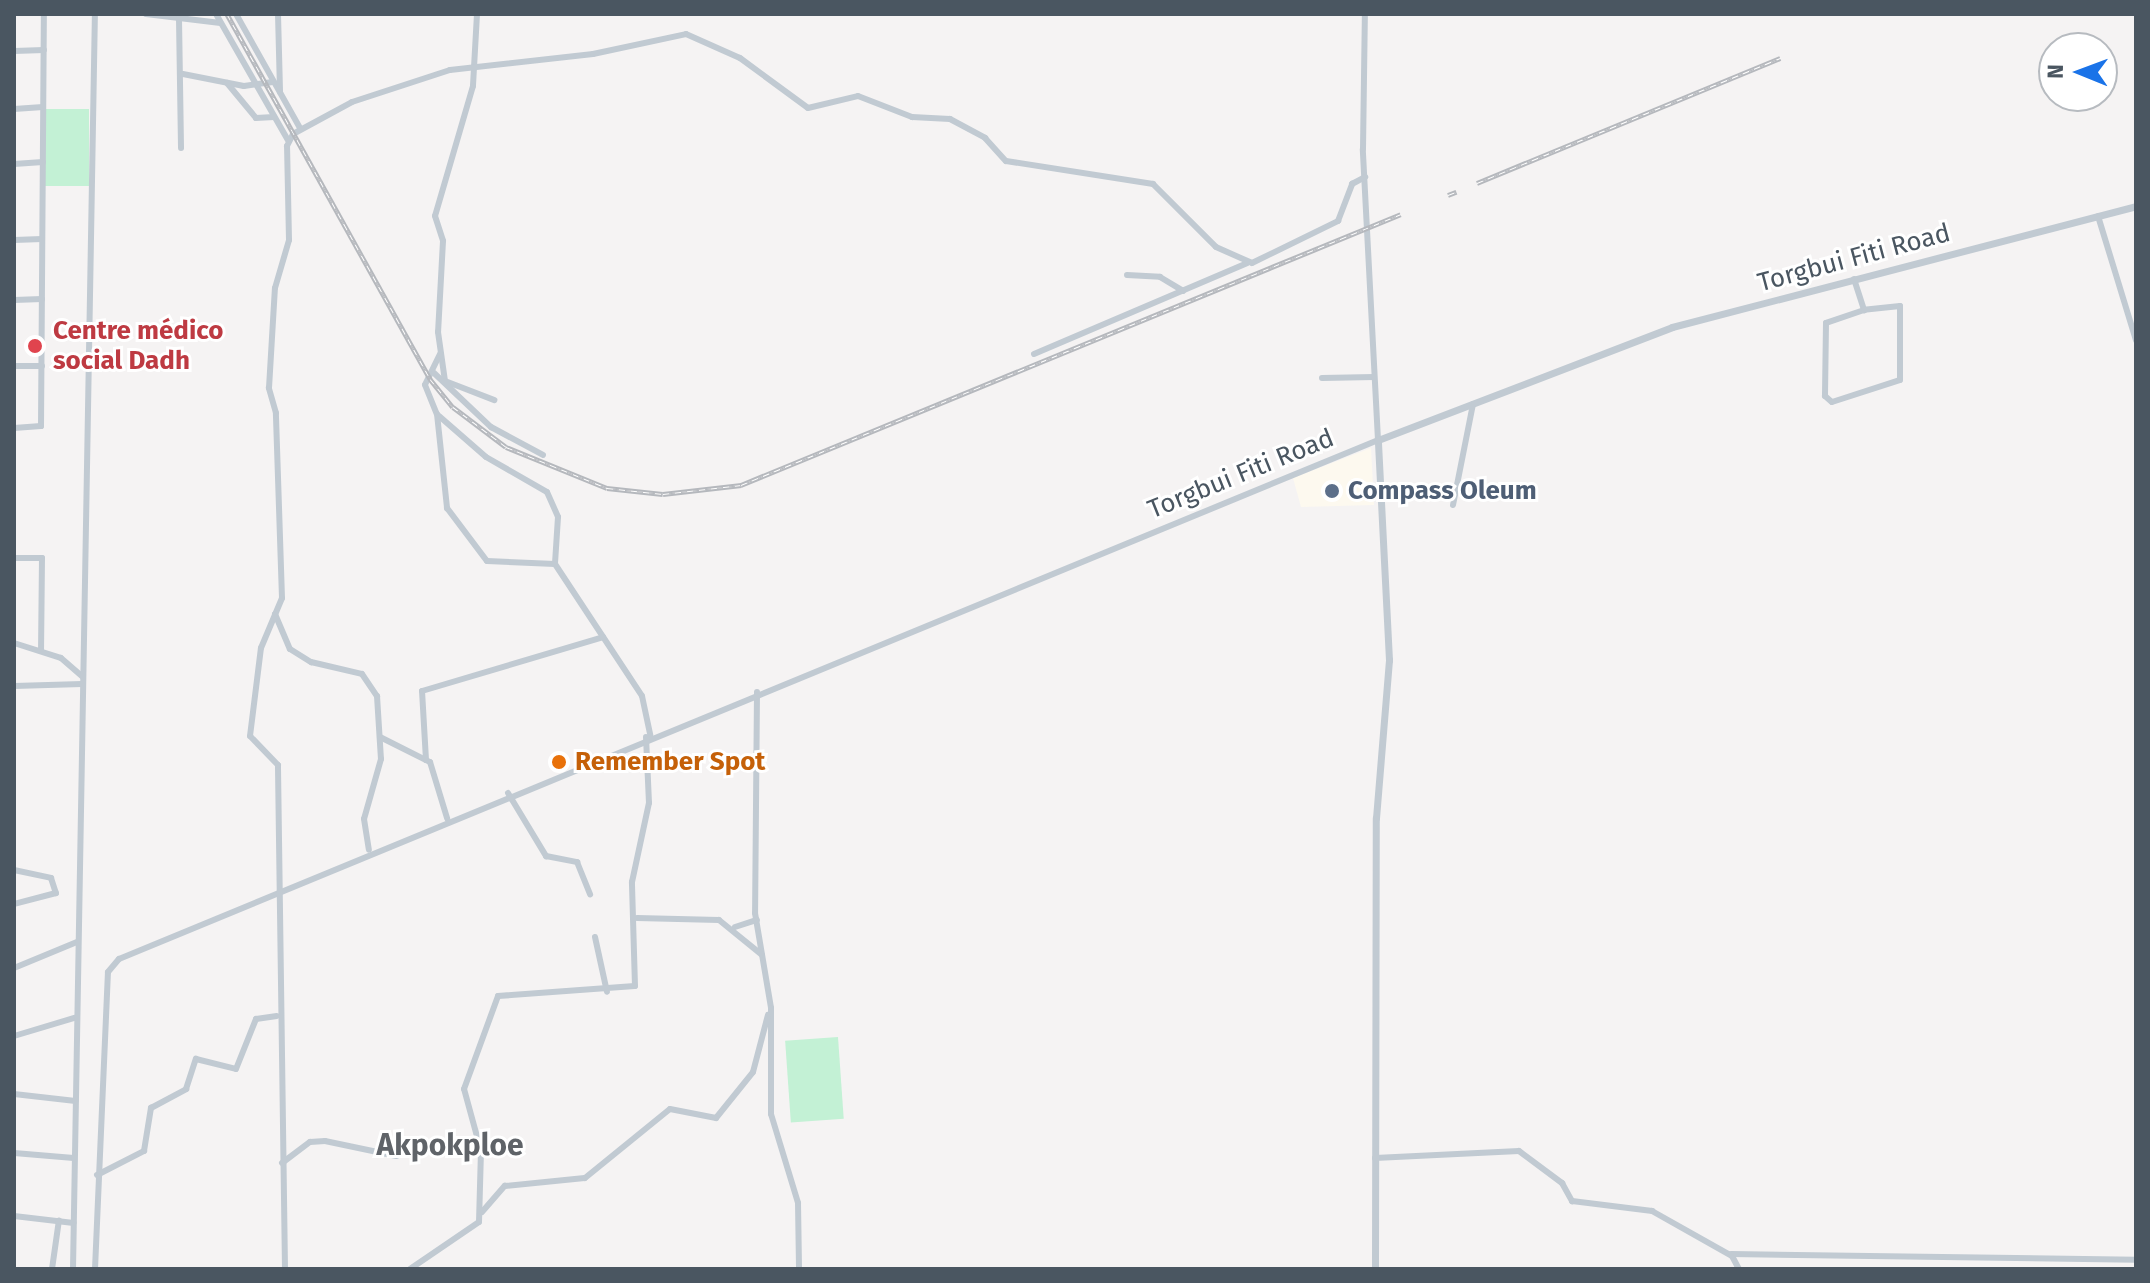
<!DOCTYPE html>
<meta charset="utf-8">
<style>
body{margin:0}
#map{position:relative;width:2150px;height:1283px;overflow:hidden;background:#f5f3f3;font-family:"Fira Sans",sans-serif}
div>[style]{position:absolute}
.commercial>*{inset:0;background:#fdf9ef}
.green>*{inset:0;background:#c3f1d5;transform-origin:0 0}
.minor>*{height:6px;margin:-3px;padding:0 3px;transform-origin:3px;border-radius:3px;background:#c1cad2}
.tertiary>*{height:7px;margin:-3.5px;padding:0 3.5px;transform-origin:3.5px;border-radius:3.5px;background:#c1cad2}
.rail>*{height:5px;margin-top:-2.5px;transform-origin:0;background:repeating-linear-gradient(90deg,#fff 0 6px,#b5b8bd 0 12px);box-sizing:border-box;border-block:2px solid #b5b8bd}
.dots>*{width:22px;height:22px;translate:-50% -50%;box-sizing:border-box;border:4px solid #fff;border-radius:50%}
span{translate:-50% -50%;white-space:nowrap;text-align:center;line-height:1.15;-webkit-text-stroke:6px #fff;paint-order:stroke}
.street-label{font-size:26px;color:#4a5661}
.health-label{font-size:26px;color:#be3a42;font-weight:700}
.left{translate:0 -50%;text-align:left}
.service-label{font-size:26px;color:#4e5e75;font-weight:700}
.food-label{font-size:26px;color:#c56008;font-weight:700}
.quarter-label{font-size:30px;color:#5f6368;font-weight:700}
.frame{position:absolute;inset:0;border:16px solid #4a5661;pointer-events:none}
.north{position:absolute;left:2038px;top:32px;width:80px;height:80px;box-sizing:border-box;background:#fff;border:2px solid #b7bbc0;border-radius:50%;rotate:271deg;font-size:22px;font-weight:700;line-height:32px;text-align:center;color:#4a5661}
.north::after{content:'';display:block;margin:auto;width:28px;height:36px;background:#1a73e8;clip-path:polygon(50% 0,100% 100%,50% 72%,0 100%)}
</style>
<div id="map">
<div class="commercial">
<div style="clip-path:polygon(1371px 448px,1374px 505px,1301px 507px,1293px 478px)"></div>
</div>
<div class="green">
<div style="left:45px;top:109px;width:44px;height:77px"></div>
<div style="left:838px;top:1037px;width:82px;height:53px;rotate:86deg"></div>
</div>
<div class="minor">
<div style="left:146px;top:14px;width:75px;rotate:6.9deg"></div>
<div style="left:216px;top:14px;width:145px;rotate:60.3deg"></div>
<div style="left:236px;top:14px;width:131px;rotate:60.7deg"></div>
<div style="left:278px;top:14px;width:78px;rotate:88.5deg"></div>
<div style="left:477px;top:14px;width:72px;rotate:93.2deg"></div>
<div style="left:473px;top:86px;width:135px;rotate:106.3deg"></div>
<div style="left:435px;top:216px;width:26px;rotate:72deg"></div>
<div style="left:443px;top:241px;width:91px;rotate:93.1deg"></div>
<div style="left:438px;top:332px;width:49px;rotate:81.9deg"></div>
<div style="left:445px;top:381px;width:53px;rotate:21.2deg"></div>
<div style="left:179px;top:19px;width:129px;rotate:89.1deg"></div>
<div style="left:14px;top:51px;width:30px;rotate:-2deg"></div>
<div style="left:183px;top:74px;width:62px;rotate:11.1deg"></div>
<div style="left:244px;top:86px;width:29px;rotate:-8deg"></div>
<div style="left:227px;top:83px;width:45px;rotate:50.4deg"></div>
<div style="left:256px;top:118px;width:18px;rotate:-3deg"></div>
<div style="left:14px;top:109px;width:29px;rotate:-4deg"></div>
<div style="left:14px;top:164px;width:29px;rotate:-4deg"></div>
<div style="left:2098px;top:216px;width:130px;rotate:73deg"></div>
<div style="left:14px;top:240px;width:28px;rotate:-2deg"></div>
<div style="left:1127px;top:275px;width:33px;rotate:3deg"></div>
<div style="left:1160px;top:277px;width:27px;rotate:31deg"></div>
<div style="left:1854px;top:279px;width:33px;rotate:72deg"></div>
<div style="left:1864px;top:310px;width:40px;rotate:161.1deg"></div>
<div style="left:1826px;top:323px;width:73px;rotate:90.8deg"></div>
<div style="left:1825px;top:396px;width:9px;rotate:41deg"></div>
<div style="left:1832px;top:402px;width:71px;rotate:-17.9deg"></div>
<div style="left:1900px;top:380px;width:74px;rotate:-90deg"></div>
<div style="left:1900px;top:306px;width:36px;rotate:174deg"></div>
<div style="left:14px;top:300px;width:28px;rotate:-2deg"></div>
<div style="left:440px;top:354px;width:34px;rotate:116deg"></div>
<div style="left:425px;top:385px;width:31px;rotate:68deg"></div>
<div style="left:437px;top:414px;width:95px;rotate:83.9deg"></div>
<div style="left:447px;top:508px;width:66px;rotate:53deg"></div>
<div style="left:487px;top:561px;width:68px;rotate:2.5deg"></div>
<div style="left:555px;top:564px;width:158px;rotate:56.6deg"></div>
<div style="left:642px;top:696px;width:40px;rotate:78deg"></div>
<div style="left:1034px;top:354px;width:232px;rotate:-23.1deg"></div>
<div style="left:14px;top:366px;width:28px"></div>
<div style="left:434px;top:373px;width:79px;rotate:43.5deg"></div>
<div style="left:491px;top:427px;width:59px;rotate:28.3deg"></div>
<div style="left:1322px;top:378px;width:52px;rotate:-1.1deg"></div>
<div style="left:439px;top:416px;width:62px;rotate:41.1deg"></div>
<div style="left:486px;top:457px;width:70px;rotate:29.8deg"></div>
<div style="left:547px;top:492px;width:27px;rotate:66deg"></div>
<div style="left:558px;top:517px;width:47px;rotate:93.7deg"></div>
<div style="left:14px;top:428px;width:27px;rotate:-4deg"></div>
<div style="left:41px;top:426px;width:412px;rotate:-89.6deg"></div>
<div style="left:1453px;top:505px;width:103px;rotate:-78.8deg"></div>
<div style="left:14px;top:558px;width:28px"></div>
<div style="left:42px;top:558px;width:92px;rotate:90.6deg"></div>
<div style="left:275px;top:614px;width:38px;rotate:67deg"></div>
<div style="left:290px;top:649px;width:25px;rotate:32deg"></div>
<div style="left:311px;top:662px;width:52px;rotate:13.2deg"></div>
<div style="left:362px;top:674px;width:27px;rotate:56deg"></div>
<div style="left:377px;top:696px;width:63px;rotate:86.4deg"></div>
<div style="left:381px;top:759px;width:62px;rotate:105.8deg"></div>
<div style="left:364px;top:819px;width:31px;rotate:81deg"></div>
<div style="left:14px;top:643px;width:49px;rotate:17.7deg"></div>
<div style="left:61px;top:658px;width:29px;rotate:41deg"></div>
<div style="left:14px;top:686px;width:68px;rotate:-1.7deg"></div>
<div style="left:757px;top:692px;width:221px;rotate:90.5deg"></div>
<div style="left:755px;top:913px;width:96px;rotate:80.4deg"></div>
<div style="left:771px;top:1008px;width:106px;rotate:90deg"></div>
<div style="left:771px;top:1114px;width:93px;rotate:73.1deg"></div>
<div style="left:798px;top:1203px;width:66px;rotate:89.1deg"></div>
<div style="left:380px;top:737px;width:56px;rotate:26.6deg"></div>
<div style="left:430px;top:762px;width:59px;rotate:73.1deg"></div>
<div style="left:426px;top:760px;width:69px;rotate:-93.3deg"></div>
<div style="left:422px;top:691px;width:189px;rotate:-16.6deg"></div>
<div style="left:508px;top:793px;width:74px;rotate:58.9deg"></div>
<div style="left:546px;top:856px;width:32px;rotate:11deg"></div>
<div style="left:577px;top:862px;width:35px;rotate:68deg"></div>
<div style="left:14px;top:870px;width:38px;rotate:12deg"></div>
<div style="left:51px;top:878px;width:16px;rotate:72deg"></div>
<div style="left:56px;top:893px;width:43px;rotate:165.3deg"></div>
<div style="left:637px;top:918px;width:82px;rotate:1.4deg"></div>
<div style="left:719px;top:920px;width:55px;rotate:39.1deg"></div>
<div style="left:735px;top:927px;width:23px;rotate:-18deg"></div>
<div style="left:595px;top:937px;width:56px;rotate:77.7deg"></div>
<div style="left:14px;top:968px;width:68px;rotate:-22.4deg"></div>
<div style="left:14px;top:1036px;width:63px;rotate:-16.7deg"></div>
<div style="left:14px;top:1094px;width:62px;rotate:6.4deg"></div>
<div style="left:14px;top:1153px;width:60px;rotate:4.8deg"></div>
<div style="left:1375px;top:1158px;width:144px;rotate:-2.8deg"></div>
<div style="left:1519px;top:1151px;width:54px;rotate:36.7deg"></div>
<div style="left:1562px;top:1183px;width:21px;rotate:61deg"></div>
<div style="left:1572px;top:1201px;width:81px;rotate:7.1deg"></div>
<div style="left:1652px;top:1211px;width:92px;rotate:29.4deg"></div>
<div style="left:1732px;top:1256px;width:15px;rotate:62deg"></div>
<div style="left:282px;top:1163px;width:35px;rotate:-37deg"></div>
<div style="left:310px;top:1142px;width:15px;rotate:-4deg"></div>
<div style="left:325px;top:1141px;width:73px;rotate:11.9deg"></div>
<div style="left:97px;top:1175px;width:53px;rotate:-27.1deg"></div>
<div style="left:144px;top:1151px;width:44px;rotate:-80.8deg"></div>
<div style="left:151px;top:1108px;width:40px;rotate:-28deg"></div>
<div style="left:186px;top:1089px;width:32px;rotate:-72deg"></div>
<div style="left:196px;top:1059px;width:41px;rotate:14deg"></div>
<div style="left:236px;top:1069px;width:54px;rotate:-68.2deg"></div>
<div style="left:256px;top:1019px;width:21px;rotate:-8deg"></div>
<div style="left:482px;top:1212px;width:35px;rotate:-49deg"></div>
<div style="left:505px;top:1186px;width:80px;rotate:-5.7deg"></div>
<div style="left:585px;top:1178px;width:109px;rotate:-39.1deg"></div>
<div style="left:670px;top:1109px;width:47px;rotate:11.1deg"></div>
<div style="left:716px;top:1118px;width:59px;rotate:-51.2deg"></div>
<div style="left:753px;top:1072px;width:59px;rotate:-75.3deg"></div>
<div style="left:14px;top:1216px;width:60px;rotate:6.7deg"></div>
<div style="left:1731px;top:1254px;width:405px;rotate:0.8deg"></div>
<div style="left:52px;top:1269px;width:49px;rotate:-81.9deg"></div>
<div style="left:73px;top:1269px;width:1255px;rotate:-89deg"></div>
<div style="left:95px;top:1269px;width:297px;rotate:-87.5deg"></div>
<div style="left:108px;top:972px;width:17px;rotate:-50deg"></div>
<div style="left:119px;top:959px;width:1362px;rotate:-22.4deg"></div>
<div style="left:1378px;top:440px;width:291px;rotate:-93deg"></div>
<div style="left:1363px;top:149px;width:135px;rotate:-89.2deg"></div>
<div style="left:285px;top:1269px;width:504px;rotate:-90.8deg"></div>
<div style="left:278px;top:765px;width:40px;rotate:-134deg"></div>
<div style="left:250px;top:736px;width:89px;rotate:-82.9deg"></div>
<div style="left:261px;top:648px;width:54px;rotate:-67.2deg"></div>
<div style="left:282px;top:598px;width:185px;rotate:-91.9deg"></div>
<div style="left:276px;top:413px;width:26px;rotate:-106deg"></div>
<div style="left:269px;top:388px;width:100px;rotate:-86.6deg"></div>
<div style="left:275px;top:288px;width:50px;rotate:-73.7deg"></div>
<div style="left:289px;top:240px;width:94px;rotate:-91.2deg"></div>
<div style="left:287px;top:146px;width:13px;rotate:-63deg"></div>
<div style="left:293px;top:134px;width:67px;rotate:-28.5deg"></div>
<div style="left:352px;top:102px;width:103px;rotate:-18.1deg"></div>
<div style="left:450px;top:70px;width:144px;rotate:-6.4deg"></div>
<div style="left:593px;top:54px;width:95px;rotate:-12.1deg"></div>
<div style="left:686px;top:34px;width:59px;rotate:24deg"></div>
<div style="left:740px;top:58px;width:84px;rotate:36.3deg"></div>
<div style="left:808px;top:108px;width:51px;rotate:-13.5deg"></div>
<div style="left:858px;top:96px;width:58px;rotate:21.3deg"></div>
<div style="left:912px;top:117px;width:38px;rotate:3deg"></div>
<div style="left:950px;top:119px;width:40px;rotate:28deg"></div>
<div style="left:985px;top:138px;width:31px;rotate:48deg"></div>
<div style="left:1006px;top:161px;width:149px;rotate:8.9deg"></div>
<div style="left:1153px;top:184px;width:89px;rotate:45deg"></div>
<div style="left:1216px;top:247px;width:39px;rotate:24deg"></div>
<div style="left:1252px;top:263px;width:96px;rotate:-26deg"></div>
<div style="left:1338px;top:221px;width:40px;rotate:-69deg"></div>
<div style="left:1352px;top:184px;width:15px;rotate:-28deg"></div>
<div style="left:410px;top:1269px;width:83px;rotate:-34.3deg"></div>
<div style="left:479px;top:1222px;width:71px;rotate:-88.4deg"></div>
<div style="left:481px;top:1151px;width:64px;rotate:-105.3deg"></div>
<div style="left:464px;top:1089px;width:99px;rotate:-69.9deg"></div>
<div style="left:498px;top:996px;width:137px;rotate:-4.2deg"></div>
<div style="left:635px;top:986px;width:104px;rotate:-91.7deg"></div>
<div style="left:632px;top:882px;width:81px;rotate:-77.9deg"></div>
<div style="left:649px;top:803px;width:66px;rotate:-92.6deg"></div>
</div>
<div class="tertiary">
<div style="left:1375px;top:1269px;width:451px;rotate:-89.9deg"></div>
<div style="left:1376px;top:818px;width:159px;rotate:-85.3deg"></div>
<div style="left:1389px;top:660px;width:220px;rotate:-92.9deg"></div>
<div style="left:1378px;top:440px;width:315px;rotate:-21deg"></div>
<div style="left:1672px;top:327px;width:480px;rotate:-14.6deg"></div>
</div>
<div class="rail">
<div style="left:227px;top:14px;width:418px;rotate:60.9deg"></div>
<div style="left:430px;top:379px;width:36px;rotate:51deg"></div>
<div style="left:453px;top:407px;width:66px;rotate:37deg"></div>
<div style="left:506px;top:447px;width:109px;rotate:22.1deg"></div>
<div style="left:607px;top:488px;width:56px;rotate:6.1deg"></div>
<div style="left:663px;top:494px;width:79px;rotate:-6.6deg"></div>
<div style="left:741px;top:485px;width:713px;rotate:-22.32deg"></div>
<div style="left:1477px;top:183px;width:328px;rotate:-22.4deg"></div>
<div style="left:1448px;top:195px;width:9px;rotate:-21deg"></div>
</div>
<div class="dots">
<div style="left:35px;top:346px;background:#e0444e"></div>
<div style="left:1332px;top:491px;background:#5c6f8a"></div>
<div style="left:559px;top:762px;background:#e8710a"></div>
</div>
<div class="street-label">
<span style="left:1854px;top:258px;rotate:-15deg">Torgbui Fiti Road</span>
<span style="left:1241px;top:474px;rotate:-22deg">Torgbui Fiti Road</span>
</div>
<div class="health-label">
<span class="left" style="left:53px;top:346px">Centre médico<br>social Dadh</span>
</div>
<div class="service-label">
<span class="left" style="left:1348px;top:491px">Compass Oleum</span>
</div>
<div class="food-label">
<span class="left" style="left:575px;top:762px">Remember Spot</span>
</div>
<div class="quarter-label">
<span style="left:450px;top:1145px">Akpokploe</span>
</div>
<div class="frame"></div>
<div class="north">N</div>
</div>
